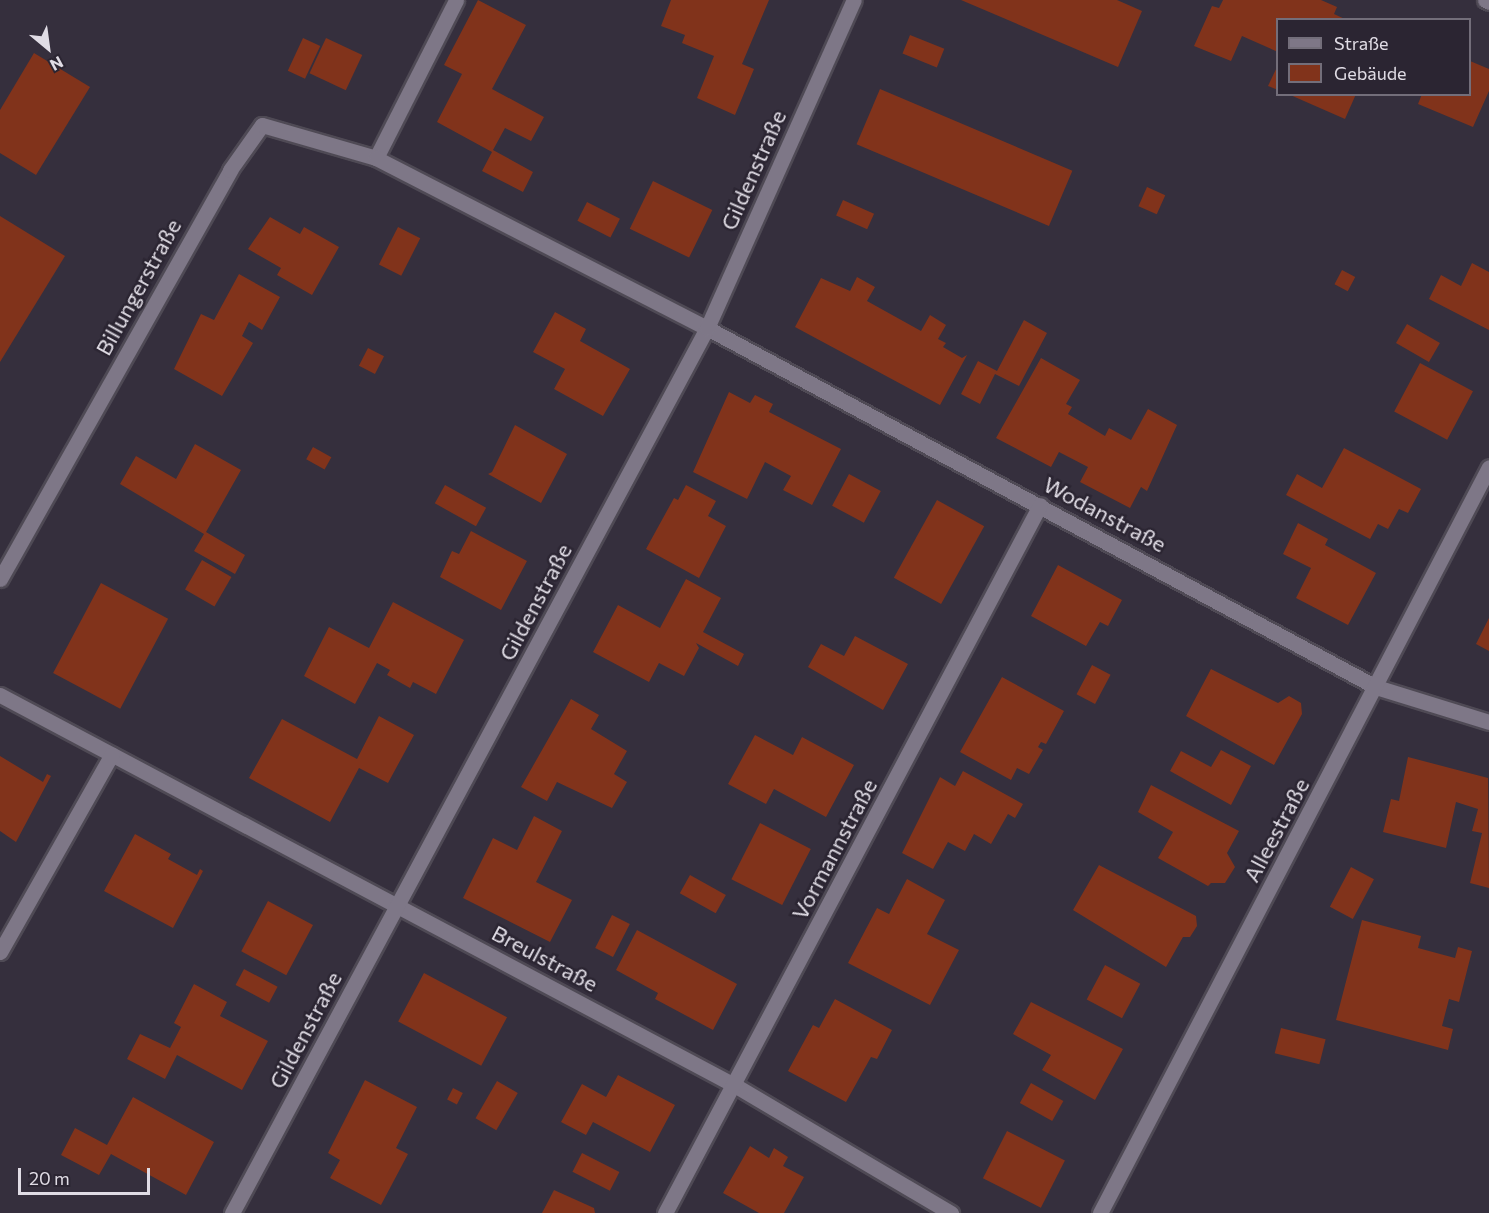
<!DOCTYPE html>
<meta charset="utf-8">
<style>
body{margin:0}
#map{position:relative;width:1489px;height:1213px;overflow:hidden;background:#352f3d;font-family:Commissioner,sans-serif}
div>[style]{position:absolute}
.building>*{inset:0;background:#81331b;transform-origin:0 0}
.roads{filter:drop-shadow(2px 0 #4f4a55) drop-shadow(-2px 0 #4f4a55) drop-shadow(0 2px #4f4a55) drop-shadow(0 -2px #4f4a55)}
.minor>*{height:15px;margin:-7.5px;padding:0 7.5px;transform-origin:7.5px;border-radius:7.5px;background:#7e7787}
span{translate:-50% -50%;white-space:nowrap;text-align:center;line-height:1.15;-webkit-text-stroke:5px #2b2532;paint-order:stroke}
.street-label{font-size:22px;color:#e0dce5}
.legend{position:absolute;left:1276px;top:18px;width:195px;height:78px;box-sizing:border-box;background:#2b2532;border:2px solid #736e7a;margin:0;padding:8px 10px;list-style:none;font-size:18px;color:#e0dce5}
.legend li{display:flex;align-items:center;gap:12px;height:30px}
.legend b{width:30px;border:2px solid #736e7a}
.north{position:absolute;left:18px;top:18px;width:60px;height:60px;-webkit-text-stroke:4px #2b2532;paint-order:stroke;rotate:151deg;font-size:16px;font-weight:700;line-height:24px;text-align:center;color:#e0dce5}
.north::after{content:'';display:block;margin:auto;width:21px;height:27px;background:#e0dce5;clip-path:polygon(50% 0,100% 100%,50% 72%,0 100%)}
.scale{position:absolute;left:18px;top:1168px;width:132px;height:27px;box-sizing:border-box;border:3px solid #e0dce5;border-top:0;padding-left:8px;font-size:18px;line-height:21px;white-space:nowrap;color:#e0dce5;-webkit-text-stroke:4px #2b2532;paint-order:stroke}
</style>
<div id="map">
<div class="building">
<div style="clip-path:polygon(478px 0,526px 25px,492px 89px,544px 117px,531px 141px,505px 128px,493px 150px,533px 172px,523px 192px,482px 171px,492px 152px,437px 122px,462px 74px,444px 65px)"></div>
<div style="clip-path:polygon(671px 0,769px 0,742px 64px,754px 69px,735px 115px,697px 98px,714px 56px,682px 43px,685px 35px,661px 26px)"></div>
<div style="clip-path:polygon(961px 0,1117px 0,1142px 11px,1118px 67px)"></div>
<div style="clip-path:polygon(1223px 0,1321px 0,1337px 7px,1334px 14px,1347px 20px,1278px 20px,1278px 52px,1242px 36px,1231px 61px,1194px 46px,1212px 6px,1219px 8px)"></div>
<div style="left:910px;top:35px;width:37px;height:20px;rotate:22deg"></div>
<div style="left:303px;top:38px;width:19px;height:36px;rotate:25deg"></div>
<div style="left:326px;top:38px;width:40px;height:39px;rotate:25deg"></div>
<div style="clip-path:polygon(34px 53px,90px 87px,36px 175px,0 153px,0 110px)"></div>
<div style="clip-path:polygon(1470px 61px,1489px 69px,1489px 91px,1473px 127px,1418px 104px,1422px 94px,1470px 94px)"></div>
<div style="clip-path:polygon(1278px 65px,1278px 90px,1268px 86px)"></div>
<div style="left:880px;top:89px;width:209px;height:60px;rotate:23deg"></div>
<div style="clip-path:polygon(1288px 94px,1356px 94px,1345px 119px)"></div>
<div style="left:653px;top:181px;width:66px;height:53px;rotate:26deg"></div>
<div style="left:1147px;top:187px;width:20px;height:21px;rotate:24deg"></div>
<div style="left:843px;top:200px;width:34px;height:17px;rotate:24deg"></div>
<div style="left:587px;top:202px;width:37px;height:21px;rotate:27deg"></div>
<div style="clip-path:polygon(0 216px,65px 256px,0 362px)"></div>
<div style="clip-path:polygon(270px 217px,300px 234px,304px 227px,339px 247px,312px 295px,277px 275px,281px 268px,248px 249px)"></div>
<div style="left:398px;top:227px;width:25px;height:42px;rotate:27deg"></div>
<div style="clip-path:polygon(1472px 263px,1489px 272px,1489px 330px,1429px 299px,1441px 275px,1461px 286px)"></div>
<div style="left:1342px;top:270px;width:15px;height:16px;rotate:28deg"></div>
<div style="clip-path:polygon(239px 274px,280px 297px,262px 330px,249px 322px,242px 336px,253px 343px,222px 396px,174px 369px,201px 314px,214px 320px)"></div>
<div style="clip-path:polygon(857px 277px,875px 287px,867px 301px,921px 331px,930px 315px,946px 325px,938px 339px,946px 343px,943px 347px,962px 358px,967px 355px,940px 405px,795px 327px,821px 278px,850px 291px)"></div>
<div style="clip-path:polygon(555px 312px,586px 329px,580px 341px,630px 369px,603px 416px,554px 389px,565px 369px,533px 352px)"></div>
<div style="clip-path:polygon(1024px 320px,1047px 333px,1019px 386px,995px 374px,980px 404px,961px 394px,978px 361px,997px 371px)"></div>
<div style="left:1407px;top:324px;width:38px;height:22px;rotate:30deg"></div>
<div style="left:368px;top:348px;width:18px;height:20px;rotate:27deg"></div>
<div style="clip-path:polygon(1041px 358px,1080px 380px,1066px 404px,1072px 407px,1068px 414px,1105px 436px,1109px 428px,1131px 440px,1148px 409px,1177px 425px,1147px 491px,1141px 487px,1130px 508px,1080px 482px,1088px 467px,1059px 452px,1051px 467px,996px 438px)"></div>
<div style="left:1420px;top:363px;width:60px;height:55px;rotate:28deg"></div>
<div style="clip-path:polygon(729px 392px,750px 403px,755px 395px,773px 404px,769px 412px,841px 449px,812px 505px,783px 490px,791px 476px,765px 462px,747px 499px,693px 472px)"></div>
<div style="clip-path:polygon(515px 425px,567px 454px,541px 503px,488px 474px,492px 472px)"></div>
<div style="clip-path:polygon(195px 444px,241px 470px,206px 532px,245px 555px,235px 574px,194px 551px,204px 534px,120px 484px,136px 456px,176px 479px)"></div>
<div style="left:313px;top:447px;width:21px;height:14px;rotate:29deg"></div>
<div style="clip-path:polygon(1344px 448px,1421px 489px,1408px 513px,1399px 509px,1388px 529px,1378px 524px,1370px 539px,1286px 495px,1297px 474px,1322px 488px)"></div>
<div style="left:849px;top:474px;width:36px;height:36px;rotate:28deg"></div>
<div style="left:445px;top:485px;width:47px;height:21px;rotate:29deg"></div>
<div style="clip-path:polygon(686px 485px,716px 501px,708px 516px,726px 526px,699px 578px,646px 549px,674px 498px,678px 500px)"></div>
<div style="left:937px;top:500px;width:54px;height:89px;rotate:29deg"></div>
<div style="clip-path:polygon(1298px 523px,1328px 539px,1325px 545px,1376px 573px,1348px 625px,1296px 598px,1311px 568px,1283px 554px)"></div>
<div style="clip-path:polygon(471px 531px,527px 561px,501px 610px,440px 577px,452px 551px,459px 554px)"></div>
<div style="left:202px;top:560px;width:34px;height:34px;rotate:30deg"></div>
<div style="clip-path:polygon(1058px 565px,1122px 600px,1108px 626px,1100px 622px,1086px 646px,1031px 616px)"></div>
<div style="clip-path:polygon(686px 579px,721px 598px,703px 632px,744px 654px,738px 666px,696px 643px,699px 648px,684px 676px,659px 663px,649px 682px,593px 652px,618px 605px,660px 628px)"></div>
<div style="left:101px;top:583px;width:76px;height:102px;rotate:28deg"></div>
<div style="clip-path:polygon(393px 602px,464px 640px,436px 694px,413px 682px,410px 688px,387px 675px,390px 670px,377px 663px,355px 704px,304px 676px,329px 627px,369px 648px)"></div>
<div style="clip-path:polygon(1489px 618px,1489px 651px,1476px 644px)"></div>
<div style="clip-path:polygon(855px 636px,908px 664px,883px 710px,808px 667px,821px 644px,844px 656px)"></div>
<div style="left:1092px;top:665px;width:21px;height:33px;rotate:28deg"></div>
<div style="clip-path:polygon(1211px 669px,1278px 703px,1289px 696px,1301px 703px,1302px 714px,1274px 765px,1186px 716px)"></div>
<div style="clip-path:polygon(1002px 677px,1064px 711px,1046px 744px,1041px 742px,1038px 747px,1043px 750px,1029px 774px,1017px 768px,1011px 780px,960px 752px)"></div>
<div style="clip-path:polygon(571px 699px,599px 715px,591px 729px,627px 751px,614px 774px,627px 782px,612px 808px,557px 782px,547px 801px,521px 787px)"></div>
<div style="clip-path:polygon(379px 716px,414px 735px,388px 783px,359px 768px,330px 822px,249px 778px,282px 719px,357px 759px)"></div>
<div style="clip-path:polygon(755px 735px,793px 755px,802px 737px,854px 765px,826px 817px,774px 789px,766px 804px,728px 784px)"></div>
<div style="clip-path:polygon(1221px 750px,1251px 766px,1231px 805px,1170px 771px,1181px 751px,1211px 767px)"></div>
<div style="clip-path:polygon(0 756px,43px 782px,47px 774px,51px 776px,16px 842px,0 831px)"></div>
<div style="clip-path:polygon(1408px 757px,1488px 778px,1489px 888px,1470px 883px,1482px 833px,1472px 831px,1478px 809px,1456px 802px,1446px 848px,1383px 832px,1391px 799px,1399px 801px)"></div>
<div style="clip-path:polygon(963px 771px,1023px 804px,1015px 818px,1008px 814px,991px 844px,974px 834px,965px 851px,948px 842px,933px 869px,902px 853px,940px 777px,955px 786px)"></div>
<div style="clip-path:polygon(1151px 785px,1239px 831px,1227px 853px,1235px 867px,1225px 883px,1211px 883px,1208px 886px,1158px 858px,1173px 832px,1138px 812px)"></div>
<div style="clip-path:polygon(534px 816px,562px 831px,536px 882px,572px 900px,550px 942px,463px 898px,493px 838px,517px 850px)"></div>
<div style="left:760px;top:823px;width:57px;height:63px;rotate:27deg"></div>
<div style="clip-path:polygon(135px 834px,171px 854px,168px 859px,197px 875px,200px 869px,203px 871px,173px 928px,104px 891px)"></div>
<div style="clip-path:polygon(1099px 865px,1196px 916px,1197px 926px,1190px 937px,1183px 937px,1166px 967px,1073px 910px)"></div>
<div style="left:1351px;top:867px;width:26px;height:45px;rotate:28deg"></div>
<div style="left:690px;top:875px;width:41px;height:21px;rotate:29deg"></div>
<div style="clip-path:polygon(907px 879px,945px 900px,927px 934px,959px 950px,930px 1005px,848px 963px,877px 908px,889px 914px)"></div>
<div style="left:268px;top:901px;width:51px;height:57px;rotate:28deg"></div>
<div style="left:612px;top:915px;width:20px;height:37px;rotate:27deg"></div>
<div style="clip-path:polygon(1362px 920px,1421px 936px,1418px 948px,1455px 958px,1458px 947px,1472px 951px,1459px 1002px,1449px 999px,1442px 1026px,1453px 1029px,1448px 1050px,1336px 1020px)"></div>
<div style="clip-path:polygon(637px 930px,737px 984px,713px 1030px,655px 999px,658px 993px,616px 970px)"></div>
<div style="left:1105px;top:965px;width:40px;height:39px;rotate:28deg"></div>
<div style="left:244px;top:969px;width:38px;height:18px;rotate:28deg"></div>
<div style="left:424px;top:973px;width:94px;height:55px;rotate:28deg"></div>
<div style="clip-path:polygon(194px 984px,227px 1002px,220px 1016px,268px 1041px,242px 1090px,177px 1055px,165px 1079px,127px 1059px,140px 1034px,170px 1048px,181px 1027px,174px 1023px)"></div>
<div style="clip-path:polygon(835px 999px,892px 1030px,877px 1059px,871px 1057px,846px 1102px,788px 1071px,813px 1025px,819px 1028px)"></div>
<div style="clip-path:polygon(1031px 1002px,1123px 1049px,1095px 1100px,1042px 1070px,1051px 1055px,1013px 1034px)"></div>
<div style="left:1281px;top:1028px;width:46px;height:26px;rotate:14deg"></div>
<div style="clip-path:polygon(618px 1075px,675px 1105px,650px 1152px,593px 1122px,586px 1135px,561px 1122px,582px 1084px,606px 1097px)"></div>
<div style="clip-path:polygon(365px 1080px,417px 1107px,396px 1148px,408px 1154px,381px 1205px,330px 1178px,340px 1160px,328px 1153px)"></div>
<div style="left:497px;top:1081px;width:24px;height:43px;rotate:30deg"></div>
<div style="left:1031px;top:1083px;width:37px;height:23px;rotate:29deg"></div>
<div style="left:453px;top:1088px;width:11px;height:13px;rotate:27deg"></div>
<div style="clip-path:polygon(133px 1097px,214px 1142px,186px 1195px,111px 1154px,99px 1175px,61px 1155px,75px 1128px,107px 1145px)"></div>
<div style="left:1007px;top:1131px;width:65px;height:53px;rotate:27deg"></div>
<div style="clip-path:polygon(750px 1146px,769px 1158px,774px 1148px,788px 1157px,783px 1166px,804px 1177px,784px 1213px,759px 1213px,723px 1193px)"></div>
<div style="left:582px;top:1153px;width:42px;height:21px;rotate:27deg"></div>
<div style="clip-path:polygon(554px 1190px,594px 1208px,595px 1213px,542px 1213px)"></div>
</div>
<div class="roads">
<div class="minor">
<div style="left:1485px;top:0;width:4px;rotate:27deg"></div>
<div style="left:376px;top:158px;width:177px;rotate:-63.1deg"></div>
<div style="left:0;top:579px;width:469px;rotate:-60.6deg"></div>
<div style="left:230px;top:170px;width:55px;rotate:-54.6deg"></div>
<div style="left:262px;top:125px;width:119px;rotate:16.1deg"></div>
<div style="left:376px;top:158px;width:372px;rotate:27.2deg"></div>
<div style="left:707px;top:328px;width:759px;rotate:28.22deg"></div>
<div style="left:1376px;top:687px;width:118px;rotate:17.2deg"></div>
<div style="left:0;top:695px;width:833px;rotate:27.98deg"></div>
<div style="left:736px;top:1086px;width:250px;rotate:30.6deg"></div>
<div style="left:0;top:952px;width:227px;rotate:-60.5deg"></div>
<div style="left:232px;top:1213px;width:1004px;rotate:-61.78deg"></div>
<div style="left:707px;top:328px;width:359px;rotate:-65.9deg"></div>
<div style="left:665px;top:1213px;width:801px;rotate:-62.09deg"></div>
<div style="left:1100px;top:1213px;width:841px;rotate:-62.46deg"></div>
</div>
</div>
<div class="street-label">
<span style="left:753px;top:170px;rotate:-66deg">Gildenstraße</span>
<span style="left:138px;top:287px;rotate:-61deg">Billungerstraße</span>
<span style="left:1105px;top:514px;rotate:28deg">Wodanstraße</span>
<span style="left:535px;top:602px;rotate:-62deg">Gildenstraße</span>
<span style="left:1276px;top:830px;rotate:-62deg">Alleestraße</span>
<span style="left:834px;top:849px;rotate:-62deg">Vormannstraße</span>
<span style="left:545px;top:958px;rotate:28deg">Breulstraße</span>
<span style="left:305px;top:1030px;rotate:-62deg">Gildenstraße</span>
</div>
<ul class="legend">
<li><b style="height:8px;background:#7e7787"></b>Straße</li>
<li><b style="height:16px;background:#81331b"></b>Gebäude</li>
</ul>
<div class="north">N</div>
<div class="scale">20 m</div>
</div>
